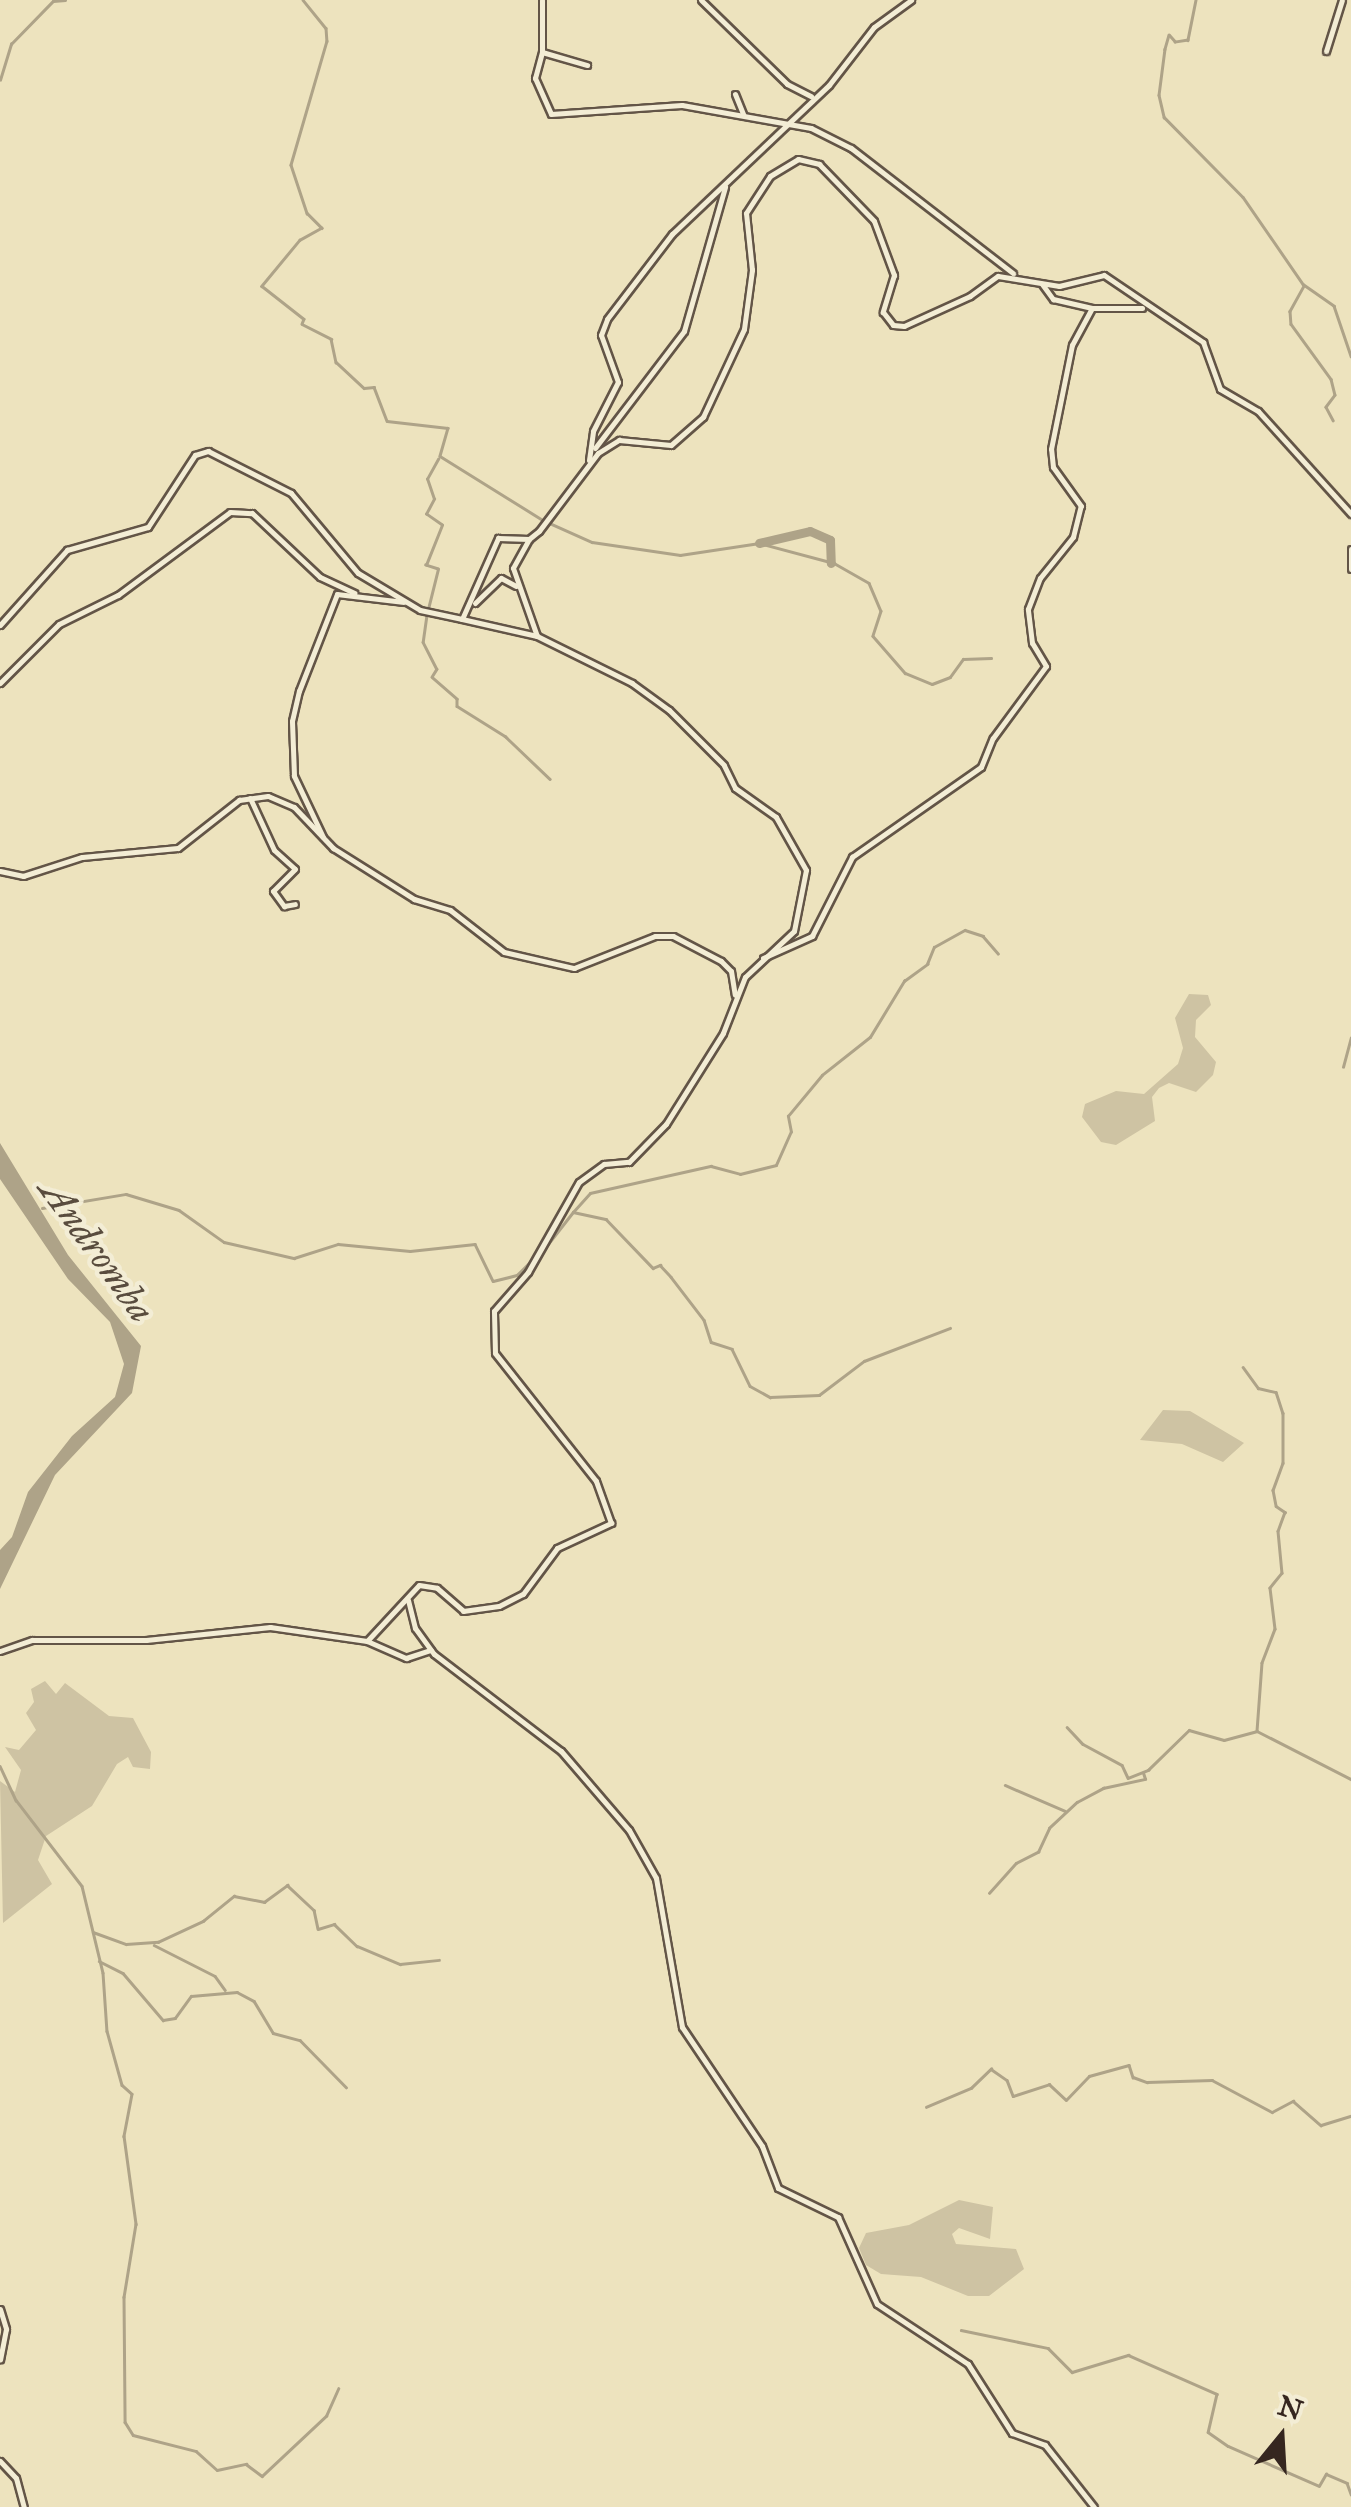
<!DOCTYPE html>
<style>
body{margin:0}
#map{position:relative;width:1351px;height:2507px;overflow:hidden;background:#ede3be;font-family:"IM FELL Great Primer",serif}
div>[style]{position:absolute}
.green>*{inset:0;background:#cec3a3}
.water>*{inset:0;background:#aea388}
.stream>*{height:2.5px;margin:-1.25px;padding:0 1.25px;transform-origin:1.25px;border-radius:1.25px;background:#aea388}
.river>*{height:9px;margin:-4.5px;padding:0 4.5px;transform-origin:4.5px;border-radius:4.5px;background:#aea388}
.roads{filter:drop-shadow(2px 0 #635547) drop-shadow(-2px 0 #635547) drop-shadow(0 2px #635547) drop-shadow(0 -2px #635547)}
.minor>*{height:5px;margin:-2.5px;padding:0 2.5px;transform-origin:2.5px;border-radius:2.5px;background:#f3edd5}
span{translate:-50% -50%;white-space:nowrap;text-align:center;line-height:1.15;-webkit-text-stroke:9px #f3edd5;paint-order:stroke}
.water-label{font-size:38px;color:#594c3e;font-style:italic}
.north{position:absolute;left:1231px;top:2387px;width:100px;height:100px;-webkit-text-stroke:8px #f3edd5;paint-order:stroke;rotate:18deg;font-size:28px;font-weight:700;line-height:40px;text-align:center;color:#35261f}
.north::after{content:'';display:block;margin:auto;width:35px;height:45px;background:#35261f;clip-path:polygon(50% 0,100% 100%,50% 72%,0 100%)}
</style>
<div id="map">
<div class="green">
<div style="clip-path:polygon(1189px 994px,1208px 995px,1211px 1005px,1196px 1020px,1195px 1037px,1216px 1062px,1213px 1075px,1196px 1092px,1169px 1083px,1159px 1088px,1152px 1097px,1155px 1121px,1116px 1145px,1101px 1142px,1082px 1117px,1085px 1104px,1116px 1091px,1144px 1094px,1178px 1064px,1183px 1048px,1175px 1018px)"></div>
<div style="clip-path:polygon(1163px 1410px,1190px 1411px,1244px 1443px,1223px 1462px,1182px 1444px,1140px 1440px)"></div>
<div style="clip-path:polygon(45px 1681px,56px 1694px,65px 1683px,109px 1716px,133px 1718px,151px 1752px,150px 1769px,133px 1767px,128px 1757px,117px 1764px,92px 1806px,46px 1836px,38px 1860px,52px 1884px,3px 1923px,0 1781px,15px 1792px,21px 1770px,5px 1747px,19px 1750px,36px 1730px,26px 1713px,34px 1702px,31px 1689px)"></div>
<div style="clip-path:polygon(959px 2200px,993px 2207px,990px 2239px,959px 2228px,952px 2234px,956px 2244px,1016px 2249px,1024px 2269px,989px 2296px,968px 2296px,921px 2277px,881px 2274px,866px 2265px,859px 2248px,866px 2233px,909px 2225px)"></div>
</div>
<div class="water">
<div style="clip-path:polygon(0 1143px,68px 1255px,141px 1346px,132px 1393px,55px 1475px,0 1589px,0 1550px,12px 1537px,28px 1492px,72px 1436px,115px 1397px,124px 1364px,110px 1322px,68px 1279px,0 1179px)"></div>
</div>
<div class="stream">
<div style="left:303px;top:0;width:36px;rotate:51deg"></div>
<div style="left:326px;top:28px;width:13px;rotate:86deg"></div>
<div style="left:327px;top:41px;width:129px;rotate:106.2deg"></div>
<div style="left:291px;top:165px;width:51px;rotate:71.6deg"></div>
<div style="left:307px;top:213px;width:21px;rotate:45deg"></div>
<div style="left:322px;top:228px;width:25px;rotate:151deg"></div>
<div style="left:300px;top:240px;width:60px;rotate:129.6deg"></div>
<div style="left:262px;top:286px;width:53px;rotate:38.2deg"></div>
<div style="left:304px;top:319px;width:5px;rotate:112deg"></div>
<div style="left:302px;top:324px;width:33px;rotate:27deg"></div>
<div style="left:331px;top:339px;width:24px;rotate:78deg"></div>
<div style="left:336px;top:362px;width:38px;rotate:43deg"></div>
<div style="left:364px;top:388px;width:10px;rotate:-6deg"></div>
<div style="left:374px;top:387px;width:36px;rotate:69deg"></div>
<div style="left:387px;top:421px;width:61px;rotate:6.5deg"></div>
<div style="left:448px;top:428px;width:29px;rotate:106deg"></div>
<div style="left:440px;top:456px;width:121px;rotate:31.9deg"></div>
<div style="left:1196px;top:0;width:41px;rotate:101.3deg"></div>
<div style="left:1188px;top:40px;width:13px;rotate:171deg"></div>
<div style="left:1175px;top:42px;width:9px;rotate:-131deg"></div>
<div style="left:1169px;top:35px;width:15px;rotate:106deg"></div>
<div style="left:1165px;top:49px;width:46px;rotate:97.4deg"></div>
<div style="left:1159px;top:95px;width:23px;rotate:77deg"></div>
<div style="left:1164px;top:117px;width:112px;rotate:45.4deg"></div>
<div style="left:1243px;top:197px;width:106px;rotate:55.4deg"></div>
<div style="left:1303px;top:284px;width:38px;rotate:35deg"></div>
<div style="left:1334px;top:306px;width:53px;rotate:71.2deg"></div>
<div style="left:0;top:80px;width:38px;rotate:-73deg"></div>
<div style="left:11px;top:44px;width:60px;rotate:-45.7deg"></div>
<div style="left:53px;top:1px;width:12px;rotate:-5deg"></div>
<div style="left:1304px;top:286px;width:29px;rotate:119deg"></div>
<div style="left:1290px;top:311px;width:13px;rotate:86deg"></div>
<div style="left:1291px;top:324px;width:68px;rotate:54deg"></div>
<div style="left:1331px;top:379px;width:16px;rotate:76deg"></div>
<div style="left:1335px;top:395px;width:15px;rotate:127deg"></div>
<div style="left:1326px;top:407px;width:15px;rotate:62deg"></div>
<div style="left:547px;top:522px;width:49px;rotate:24deg"></div>
<div style="left:592px;top:542px;width:89px;rotate:8.4deg"></div>
<div style="left:680px;top:555px;width:80px;rotate:-8.6deg"></div>
<div style="left:759px;top:543px;width:78px;rotate:14.9deg"></div>
<div style="left:834px;top:563px;width:40px;rotate:29.7deg"></div>
<div style="left:869px;top:583px;width:30px;rotate:67deg"></div>
<div style="left:881px;top:611px;width:26px;rotate:108deg"></div>
<div style="left:873px;top:636px;width:49px;rotate:49.1deg"></div>
<div style="left:905px;top:673px;width:29px;rotate:22deg"></div>
<div style="left:932px;top:684px;width:19px;rotate:-21deg"></div>
<div style="left:950px;top:677px;width:22px;rotate:-54deg"></div>
<div style="left:963px;top:659px;width:28px;rotate:-2deg"></div>
<div style="left:428px;top:609px;width:41px;rotate:-76deg"></div>
<div style="left:438px;top:569px;width:13px;rotate:-162deg"></div>
<div style="left:426px;top:565px;width:43px;rotate:-68.2deg"></div>
<div style="left:442px;top:525px;width:19px;rotate:-145deg"></div>
<div style="left:426px;top:514px;width:17px;rotate:-62deg"></div>
<div style="left:434px;top:499px;width:21px;rotate:-109deg"></div>
<div style="left:427px;top:479px;width:23px;rotate:-61deg"></div>
<div style="left:427px;top:615px;width:27px;rotate:98deg"></div>
<div style="left:423px;top:642px;width:30px;rotate:63deg"></div>
<div style="left:437px;top:669px;width:9px;rotate:122deg"></div>
<div style="left:432px;top:677px;width:33px;rotate:41deg"></div>
<div style="left:457px;top:699px;width:7px;rotate:90deg"></div>
<div style="left:457px;top:706px;width:57px;rotate:32deg"></div>
<div style="left:505px;top:736px;width:62px;rotate:43.7deg"></div>
<div style="left:1343px;top:1067px;width:30px;rotate:-75deg"></div>
<div style="left:42px;top:1208px;width:85px;rotate:-9.5deg"></div>
<div style="left:126px;top:1194px;width:55px;rotate:16.8deg"></div>
<div style="left:179px;top:1210px;width:55px;rotate:35.4deg"></div>
<div style="left:224px;top:1242px;width:72px;rotate:12.9deg"></div>
<div style="left:294px;top:1258px;width:46px;rotate:-17.7deg"></div>
<div style="left:338px;top:1244px;width:72px;rotate:5.6deg"></div>
<div style="left:410px;top:1251px;width:65px;rotate:-6.1deg"></div>
<div style="left:475px;top:1244px;width:41px;rotate:64.1deg"></div>
<div style="left:493px;top:1281px;width:25px;rotate:-14deg"></div>
<div style="left:517px;top:1275px;width:17px;rotate:-45deg"></div>
<div style="left:573px;top:1212px;width:25px;rotate:-48deg"></div>
<div style="left:590px;top:1193px;width:124px;rotate:-12.6deg"></div>
<div style="left:711px;top:1166px;width:30px;rotate:15deg"></div>
<div style="left:740px;top:1174px;width:37px;rotate:-14deg"></div>
<div style="left:776px;top:1165px;width:36px;rotate:-66deg"></div>
<div style="left:791px;top:1132px;width:16px;rotate:-101deg"></div>
<div style="left:788px;top:1116px;width:53px;rotate:-50.3deg"></div>
<div style="left:822px;top:1075px;width:61px;rotate:-38.4deg"></div>
<div style="left:870px;top:1037px;width:66px;rotate:-58.7deg"></div>
<div style="left:904px;top:981px;width:29px;rotate:-36deg"></div>
<div style="left:927px;top:964px;width:18px;rotate:-68deg"></div>
<div style="left:934px;top:947px;width:35px;rotate:-29deg"></div>
<div style="left:965px;top:930px;width:19px;rotate:18deg"></div>
<div style="left:983px;top:936px;width:23px;rotate:49deg"></div>
<div style="left:538px;top:1257px;width:57px;rotate:-52.1deg"></div>
<div style="left:573px;top:1212px;width:34px;rotate:12deg"></div>
<div style="left:606px;top:1219px;width:68px;rotate:46.2deg"></div>
<div style="left:653px;top:1268px;width:8px;rotate:-23deg"></div>
<div style="left:660px;top:1265px;width:16px;rotate:47deg"></div>
<div style="left:671px;top:1277px;width:54px;rotate:52.5deg"></div>
<div style="left:704px;top:1320px;width:23px;rotate:72deg"></div>
<div style="left:711px;top:1342px;width:22px;rotate:18deg"></div>
<div style="left:732px;top:1349px;width:41px;rotate:64.1deg"></div>
<div style="left:750px;top:1386px;width:23px;rotate:29deg"></div>
<div style="left:770px;top:1397px;width:49px;rotate:-2.3deg"></div>
<div style="left:819px;top:1395px;width:56px;rotate:-37.1deg"></div>
<div style="left:864px;top:1361px;width:92px;rotate:-21deg"></div>
<div style="left:1243px;top:1367px;width:26px;rotate:54deg"></div>
<div style="left:1258px;top:1388px;width:18px;rotate:13deg"></div>
<div style="left:1276px;top:1392px;width:22px;rotate:72deg"></div>
<div style="left:1283px;top:1413px;width:50px;rotate:90deg"></div>
<div style="left:1283px;top:1463px;width:29px;rotate:110deg"></div>
<div style="left:1273px;top:1490px;width:16px;rotate:79deg"></div>
<div style="left:1276px;top:1506px;width:11px;rotate:34deg"></div>
<div style="left:1285px;top:1512px;width:20px;rotate:110deg"></div>
<div style="left:1278px;top:1531px;width:42px;rotate:84.6deg"></div>
<div style="left:1282px;top:1573px;width:19px;rotate:129deg"></div>
<div style="left:1270px;top:1588px;width:41px;rotate:83deg"></div>
<div style="left:1275px;top:1629px;width:36px;rotate:111deg"></div>
<div style="left:1262px;top:1663px;width:68px;rotate:94.2deg"></div>
<div style="left:1067px;top:1727px;width:23px;rotate:47deg"></div>
<div style="left:1083px;top:1744px;width:44px;rotate:28.3deg"></div>
<div style="left:1122px;top:1765px;width:14px;rotate:65deg"></div>
<div style="left:1128px;top:1778px;width:22px;rotate:-22deg"></div>
<div style="left:1148px;top:1770px;width:57px;rotate:-44.3deg"></div>
<div style="left:1189px;top:1730px;width:36px;rotate:16deg"></div>
<div style="left:1224px;top:1740px;width:34px;rotate:-15deg"></div>
<div style="left:1257px;top:1731px;width:106px;rotate:27.1deg"></div>
<div style="left:0;top:1766px;width:38px;rotate:65deg"></div>
<div style="left:16px;top:1800px;width:108px;rotate:52.5deg"></div>
<div style="left:82px;top:1886px;width:89px;rotate:76.4deg"></div>
<div style="left:103px;top:1973px;width:58px;rotate:86.1deg"></div>
<div style="left:107px;top:2031px;width:56px;rotate:74.5deg"></div>
<div style="left:122px;top:2085px;width:13px;rotate:42deg"></div>
<div style="left:132px;top:2094px;width:43px;rotate:100.8deg"></div>
<div style="left:124px;top:2136px;width:89px;rotate:82.2deg"></div>
<div style="left:136px;top:2224px;width:74px;rotate:99.3deg"></div>
<div style="left:124px;top:2297px;width:125px;rotate:89.5deg"></div>
<div style="left:125px;top:2422px;width:15px;rotate:58deg"></div>
<div style="left:133px;top:2435px;width:65px;rotate:14.3deg"></div>
<div style="left:196px;top:2451px;width:28px;rotate:42deg"></div>
<div style="left:217px;top:2470px;width:30px;rotate:-12deg"></div>
<div style="left:246px;top:2464px;width:20px;rotate:37deg"></div>
<div style="left:262px;top:2476px;width:88px;rotate:-43.2deg"></div>
<div style="left:326px;top:2416px;width:30px;rotate:-66deg"></div>
<div style="left:1005px;top:1785px;width:65px;rotate:23.4deg"></div>
<div style="left:989px;top:1893px;width:40px;rotate:-48deg"></div>
<div style="left:1016px;top:1863px;width:25px;rotate:-27deg"></div>
<div style="left:1038px;top:1852px;width:26px;rotate:-65deg"></div>
<div style="left:1049px;top:1828px;width:38px;rotate:-43deg"></div>
<div style="left:1077px;top:1802px;width:30px;rotate:-28deg"></div>
<div style="left:1103px;top:1788px;width:43px;rotate:-12.1deg"></div>
<div style="left:1145px;top:1779px;width:6px;rotate:-108deg"></div>
<div style="left:93px;top:1932px;width:35px;rotate:20deg"></div>
<div style="left:126px;top:1944px;width:32px;rotate:-4deg"></div>
<div style="left:158px;top:1942px;width:50px;rotate:-25deg"></div>
<div style="left:203px;top:1921px;width:40px;rotate:-39deg"></div>
<div style="left:234px;top:1896px;width:31px;rotate:11deg"></div>
<div style="left:264px;top:1902px;width:29px;rotate:-36deg"></div>
<div style="left:287px;top:1885px;width:37px;rotate:43deg"></div>
<div style="left:314px;top:1910px;width:19px;rotate:78deg"></div>
<div style="left:318px;top:1929px;width:17px;rotate:-17deg"></div>
<div style="left:334px;top:1924px;width:32px;rotate:44deg"></div>
<div style="left:357px;top:1946px;width:47px;rotate:22.7deg"></div>
<div style="left:400px;top:1964px;width:39px;rotate:-6deg"></div>
<div style="left:154px;top:1945px;width:68px;rotate:26.9deg"></div>
<div style="left:215px;top:1976px;width:17px;rotate:54deg"></div>
<div style="left:99px;top:1961px;width:27px;rotate:27deg"></div>
<div style="left:123px;top:1973px;width:62px;rotate:49.6deg"></div>
<div style="left:163px;top:2020px;width:12px;rotate:-9deg"></div>
<div style="left:175px;top:2018px;width:27px;rotate:-54deg"></div>
<div style="left:191px;top:1996px;width:46px;rotate:-5deg"></div>
<div style="left:237px;top:1992px;width:19px;rotate:28deg"></div>
<div style="left:254px;top:2001px;width:37px;rotate:59deg"></div>
<div style="left:273px;top:2033px;width:28px;rotate:15deg"></div>
<div style="left:300px;top:2040px;width:66px;rotate:45.6deg"></div>
<div style="left:926px;top:2107px;width:49px;rotate:-22.9deg"></div>
<div style="left:971px;top:2088px;width:28px;rotate:-44deg"></div>
<div style="left:991px;top:2069px;width:19px;rotate:35deg"></div>
<div style="left:1007px;top:2080px;width:17px;rotate:69deg"></div>
<div style="left:1013px;top:2096px;width:38px;rotate:-18deg"></div>
<div style="left:1049px;top:2084px;width:23px;rotate:43deg"></div>
<div style="left:1066px;top:2100px;width:33px;rotate:-46deg"></div>
<div style="left:1089px;top:2076px;width:41px;rotate:-15.4deg"></div>
<div style="left:1129px;top:2065px;width:13px;rotate:72deg"></div>
<div style="left:1133px;top:2077px;width:15px;rotate:20deg"></div>
<div style="left:1147px;top:2082px;width:65px;rotate:-1.8deg"></div>
<div style="left:1212px;top:2080px;width:68px;rotate:28.1deg"></div>
<div style="left:1272px;top:2112px;width:24px;rotate:-28deg"></div>
<div style="left:1293px;top:2101px;width:37px;rotate:41deg"></div>
<div style="left:1321px;top:2125px;width:31px;rotate:-17deg"></div>
<div style="left:961px;top:2330px;width:89px;rotate:11.7deg"></div>
<div style="left:1048px;top:2348px;width:34px;rotate:45deg"></div>
<div style="left:1072px;top:2372px;width:59px;rotate:-16.9deg"></div>
<div style="left:1128px;top:2355px;width:97px;rotate:23.7deg"></div>
<div style="left:1217px;top:2394px;width:39px;rotate:103deg"></div>
<div style="left:1208px;top:2432px;width:24px;rotate:35deg"></div>
<div style="left:1228px;top:2446px;width:99px;rotate:23.7deg"></div>
<div style="left:1319px;top:2486px;width:14px;rotate:-60deg"></div>
<div style="left:1326px;top:2474px;width:23px;rotate:23deg"></div>
<div style="left:1347px;top:2483px;width:12px;rotate:70deg"></div>
</div>
<div class="river">
<div style="left:759px;top:543px;width:52px;rotate:-13.2deg"></div>
<div style="left:810px;top:531px;width:22px;rotate:24deg"></div>
<div style="left:830px;top:540px;width:23px;rotate:88deg"></div>
</div>
<div class="roads">
<div class="minor">
<div style="left:542px;top:0;width:52px;rotate:90deg"></div>
<div style="left:542px;top:52px;width:27px;rotate:105deg"></div>
<div style="left:535px;top:78px;width:39px;rotate:66deg"></div>
<div style="left:551px;top:114px;width:131px;rotate:-3.9deg"></div>
<div style="left:682px;top:105px;width:131px;rotate:10.1deg"></div>
<div style="left:811px;top:128px;width:45px;rotate:26.6deg"></div>
<div style="left:851px;top:148px;width:205px;rotate:37.7deg"></div>
<div style="left:701px;top:0;width:120px;rotate:44.3deg"></div>
<div style="left:787px;top:84px;width:27px;rotate:27deg"></div>
<div style="left:1326px;top:51px;width:53px;rotate:-72.6deg"></div>
<div style="left:542px;top:52px;width:47px;rotate:16.1deg"></div>
<div style="left:735px;top:94px;width:22px;rotate:68deg"></div>
<div style="left:1042px;top:284px;width:19px;rotate:54deg"></div>
<div style="left:1053px;top:299px;width:40px;rotate:13deg"></div>
<div style="left:1092px;top:308px;width:50px"></div>
<div style="left:595px;top:448px;width:147px;rotate:-52.7deg"></div>
<div style="left:684px;top:331px;width:150px;rotate:-74.1deg"></div>
<div style="left:589px;top:460px;width:29px;rotate:-82deg"></div>
<div style="left:593px;top:431px;width:55px;rotate:-63deg"></div>
<div style="left:618px;top:382px;width:50px;rotate:-109.9deg"></div>
<div style="left:601px;top:335px;width:17px;rotate:-69deg"></div>
<div style="left:607px;top:319px;width:107px;rotate:-52.6deg"></div>
<div style="left:672px;top:234px;width:216px;rotate:-43.5deg"></div>
<div style="left:829px;top:85px;width:73px;rotate:-52.2deg"></div>
<div style="left:874px;top:27px;width:46px;rotate:-36.1deg"></div>
<div style="left:529px;top:539px;width:33px;rotate:119deg"></div>
<div style="left:513px;top:568px;width:72px;rotate:70.6deg"></div>
<div style="left:1351px;top:549px;width:20px;rotate:90deg"></div>
<div style="left:475px;top:603px;width:36px;rotate:-44deg"></div>
<div style="left:501px;top:578px;width:17px;rotate:28deg"></div>
<div style="left:0;top:625px;width:101px;rotate:-48.2deg"></div>
<div style="left:67px;top:550px;width:84px;rotate:-15.9deg"></div>
<div style="left:148px;top:527px;width:86px;rotate:-56.9deg"></div>
<div style="left:195px;top:455px;width:14px;rotate:-17deg"></div>
<div style="left:208px;top:451px;width:93px;rotate:26.8deg"></div>
<div style="left:291px;top:493px;width:104px;rotate:50.1deg"></div>
<div style="left:358px;top:573px;width:72px;rotate:30.8deg"></div>
<div style="left:420px;top:610px;width:43px;rotate:12.1deg"></div>
<div style="left:462px;top:619px;width:89px;rotate:-66deg"></div>
<div style="left:498px;top:538px;width:31px;rotate:2deg"></div>
<div style="left:529px;top:539px;width:13px;rotate:-39deg"></div>
<div style="left:539px;top:531px;width:98px;rotate:-52.9deg"></div>
<div style="left:598px;top:453px;width:25px;rotate:-32deg"></div>
<div style="left:619px;top:440px;width:52px;rotate:5.5deg"></div>
<div style="left:671px;top:445px;width:43px;rotate:-41.2deg"></div>
<div style="left:703px;top:417px;width:97px;rotate:-65deg"></div>
<div style="left:744px;top:329px;width:60px;rotate:-82.3deg"></div>
<div style="left:752px;top:270px;width:57px;rotate:-96deg"></div>
<div style="left:746px;top:213px;width:44px;rotate:-57deg"></div>
<div style="left:770px;top:176px;width:33px;rotate:-31deg"></div>
<div style="left:798px;top:159px;width:22px;rotate:13deg"></div>
<div style="left:819px;top:164px;width:79px;rotate:46deg"></div>
<div style="left:874px;top:221px;width:58px;rotate:69.7deg"></div>
<div style="left:894px;top:275px;width:39px;rotate:107deg"></div>
<div style="left:883px;top:312px;width:16px;rotate:52deg"></div>
<div style="left:893px;top:325px;width:11px;rotate:5deg"></div>
<div style="left:904px;top:326px;width:72px;rotate:-24.4deg"></div>
<div style="left:970px;top:296px;width:34px;rotate:-36deg"></div>
<div style="left:998px;top:276px;width:62px;rotate:9.3deg"></div>
<div style="left:1059px;top:286px;width:46px;rotate:-13.7deg"></div>
<div style="left:1104px;top:275px;width:120px;rotate:34.1deg"></div>
<div style="left:1203px;top:342px;width:50px;rotate:70.1deg"></div>
<div style="left:1220px;top:389px;width:44px;rotate:30.1deg"></div>
<div style="left:1258px;top:411px;width:139px;rotate:47.9deg"></div>
<div style="left:0;top:683px;width:83px;rotate:-45deg"></div>
<div style="left:59px;top:624px;width:66px;rotate:-26.2deg"></div>
<div style="left:118px;top:595px;width:139px;rotate:-36.5deg"></div>
<div style="left:230px;top:512px;width:22px;rotate:3deg"></div>
<div style="left:252px;top:513px;width:93px;rotate:43.3deg"></div>
<div style="left:320px;top:577px;width:38px;rotate:25deg"></div>
<div style="left:250px;top:798px;width:57px;rotate:65.2deg"></div>
<div style="left:274px;top:850px;width:28px;rotate:42deg"></div>
<div style="left:295px;top:869px;width:31px;rotate:135deg"></div>
<div style="left:273px;top:891px;width:19px;rotate:54deg"></div>
<div style="left:284px;top:906px;width:11px;rotate:-10deg"></div>
<div style="left:323px;top:837px;width:68px;rotate:-115.4deg"></div>
<div style="left:294px;top:776px;width:55px;rotate:-92.1deg"></div>
<div style="left:292px;top:721px;width:31px;rotate:-77deg"></div>
<div style="left:299px;top:691px;width:104px;rotate:-68.6deg"></div>
<div style="left:337px;top:594px;width:67px;rotate:6.8deg"></div>
<div style="left:0;top:871px;width:24px;rotate:12deg"></div>
<div style="left:23px;top:876px;width:62px;rotate:-17.9deg"></div>
<div style="left:82px;top:857px;width:96px;rotate:-5.4deg"></div>
<div style="left:178px;top:848px;width:78px;rotate:-38.2deg"></div>
<div style="left:239px;top:800px;width:29px;rotate:-8deg"></div>
<div style="left:268px;top:796px;width:28px;rotate:23deg"></div>
<div style="left:294px;top:807px;width:57px;rotate:46.4deg"></div>
<div style="left:333px;top:848px;width:96px;rotate:32.2deg"></div>
<div style="left:414px;top:899px;width:38px;rotate:17deg"></div>
<div style="left:450px;top:910px;width:68px;rotate:37.9deg"></div>
<div style="left:504px;top:952px;width:72px;rotate:12.9deg"></div>
<div style="left:574px;top:968px;width:87px;rotate:-21.6deg"></div>
<div style="left:655px;top:936px;width:18px"></div>
<div style="left:673px;top:936px;width:54px;rotate:27.5deg"></div>
<div style="left:721px;top:961px;width:14px;rotate:45deg"></div>
<div style="left:731px;top:971px;width:24px;rotate:81deg"></div>
<div style="left:763px;top:958px;width:54px;rotate:-24.2deg"></div>
<div style="left:812px;top:936px;width:89px;rotate:-63.1deg"></div>
<div style="left:852px;top:857px;width:157px;rotate:-34.9deg"></div>
<div style="left:981px;top:767px;width:31px;rotate:-68deg"></div>
<div style="left:993px;top:738px;width:89px;rotate:-53.6deg"></div>
<div style="left:1046px;top:666px;width:27px;rotate:-121deg"></div>
<div style="left:1032px;top:643px;width:34px;rotate:-97deg"></div>
<div style="left:1028px;top:609px;width:33px;rotate:-69deg"></div>
<div style="left:1040px;top:578px;width:53px;rotate:-51.2deg"></div>
<div style="left:1073px;top:537px;width:32px;rotate:-76deg"></div>
<div style="left:1081px;top:506px;width:48px;rotate:-125.7deg"></div>
<div style="left:1053px;top:467px;width:18px;rotate:-96deg"></div>
<div style="left:1051px;top:449px;width:106px;rotate:-78.6deg"></div>
<div style="left:1072px;top:345px;width:42px;rotate:-61.6deg"></div>
<div style="left:408px;top:1600px;width:29px;rotate:76deg"></div>
<div style="left:415px;top:1628px;width:32px;rotate:54deg"></div>
<div style="left:434px;top:1654px;width:160px;rotate:37.4deg"></div>
<div style="left:561px;top:1751px;width:104px;rotate:49.3deg"></div>
<div style="left:629px;top:1830px;width:55px;rotate:60.6deg"></div>
<div style="left:656px;top:1878px;width:151px;rotate:80.1deg"></div>
<div style="left:682px;top:2027px;width:143px;rotate:56.1deg"></div>
<div style="left:762px;top:2146px;width:45px;rotate:69.1deg"></div>
<div style="left:778px;top:2188px;width:67px;rotate:25.8deg"></div>
<div style="left:838px;top:2217px;width:95px;rotate:65.9deg"></div>
<div style="left:877px;top:2304px;width:109px;rotate:33.4deg"></div>
<div style="left:968px;top:2364px;width:82px;rotate:57.5deg"></div>
<div style="left:1012px;top:2433px;width:35px;rotate:20deg"></div>
<div style="left:1045px;top:2445px;width:79px;rotate:51.7deg"></div>
<div style="left:367px;top:1641px;width:43px;rotate:23.6deg"></div>
<div style="left:406px;top:1658px;width:26px;rotate:-18deg"></div>
<div style="left:0;top:1651px;width:34px;rotate:-19deg"></div>
<div style="left:32px;top:1640px;width:114px"></div>
<div style="left:146px;top:1640px;width:125px;rotate:-6deg"></div>
<div style="left:270px;top:1627px;width:98px;rotate:8.2deg"></div>
<div style="left:367px;top:1641px;width:76px;rotate:-47.1deg"></div>
<div style="left:419px;top:1585px;width:18px;rotate:9deg"></div>
<div style="left:437px;top:1588px;width:35px;rotate:41deg"></div>
<div style="left:463px;top:1611px;width:36px;rotate:-8deg"></div>
<div style="left:499px;top:1606px;width:27px;rotate:-27deg"></div>
<div style="left:523px;top:1594px;width:57px;rotate:-53.5deg"></div>
<div style="left:557px;top:1548px;width:60px;rotate:-24.8deg"></div>
<div style="left:611px;top:1523px;width:45px;rotate:-109.7deg"></div>
<div style="left:596px;top:1481px;width:163px;rotate:-128.3deg"></div>
<div style="left:495px;top:1353px;width:42px;rotate:-91.4deg"></div>
<div style="left:494px;top:1311px;width:52px;rotate:-48.9deg"></div>
<div style="left:528px;top:1272px;width:103px;rotate:-60.5deg"></div>
<div style="left:579px;top:1182px;width:31px;rotate:-36deg"></div>
<div style="left:604px;top:1164px;width:25px;rotate:-5deg"></div>
<div style="left:629px;top:1162px;width:53px;rotate:-45.8deg"></div>
<div style="left:666px;top:1124px;width:107px;rotate:-57.9deg"></div>
<div style="left:723px;top:1033px;width:60px;rotate:-68.6deg"></div>
<div style="left:745px;top:977px;width:67px;rotate:-43.2deg"></div>
<div style="left:794px;top:931px;width:62px;rotate:-78.9deg"></div>
<div style="left:806px;top:870px;width:61px;rotate:-119.5deg"></div>
<div style="left:776px;top:817px;width:50px;rotate:-144.7deg"></div>
<div style="left:735px;top:788px;width:25px;rotate:-116deg"></div>
<div style="left:724px;top:765px;width:78px;rotate:-135deg"></div>
<div style="left:669px;top:710px;width:46px;rotate:-143.9deg"></div>
<div style="left:632px;top:683px;width:106px;rotate:-153.7deg"></div>
<div style="left:537px;top:636px;width:77px;rotate:-167.2deg"></div>
<div style="left:0;top:2309px;width:21px;rotate:73deg"></div>
<div style="left:6px;top:2329px;width:31px;rotate:101deg"></div>
<div style="left:0;top:2461px;width:23px;rotate:47deg"></div>
<div style="left:16px;top:2478px;width:30px;rotate:75deg"></div>
</div>
</div>
<div class="water-label">
<span style="left:97px;top:1250px;rotate:54deg">Andromba</span>
</div>
<div class="north">N</div>
</div>
